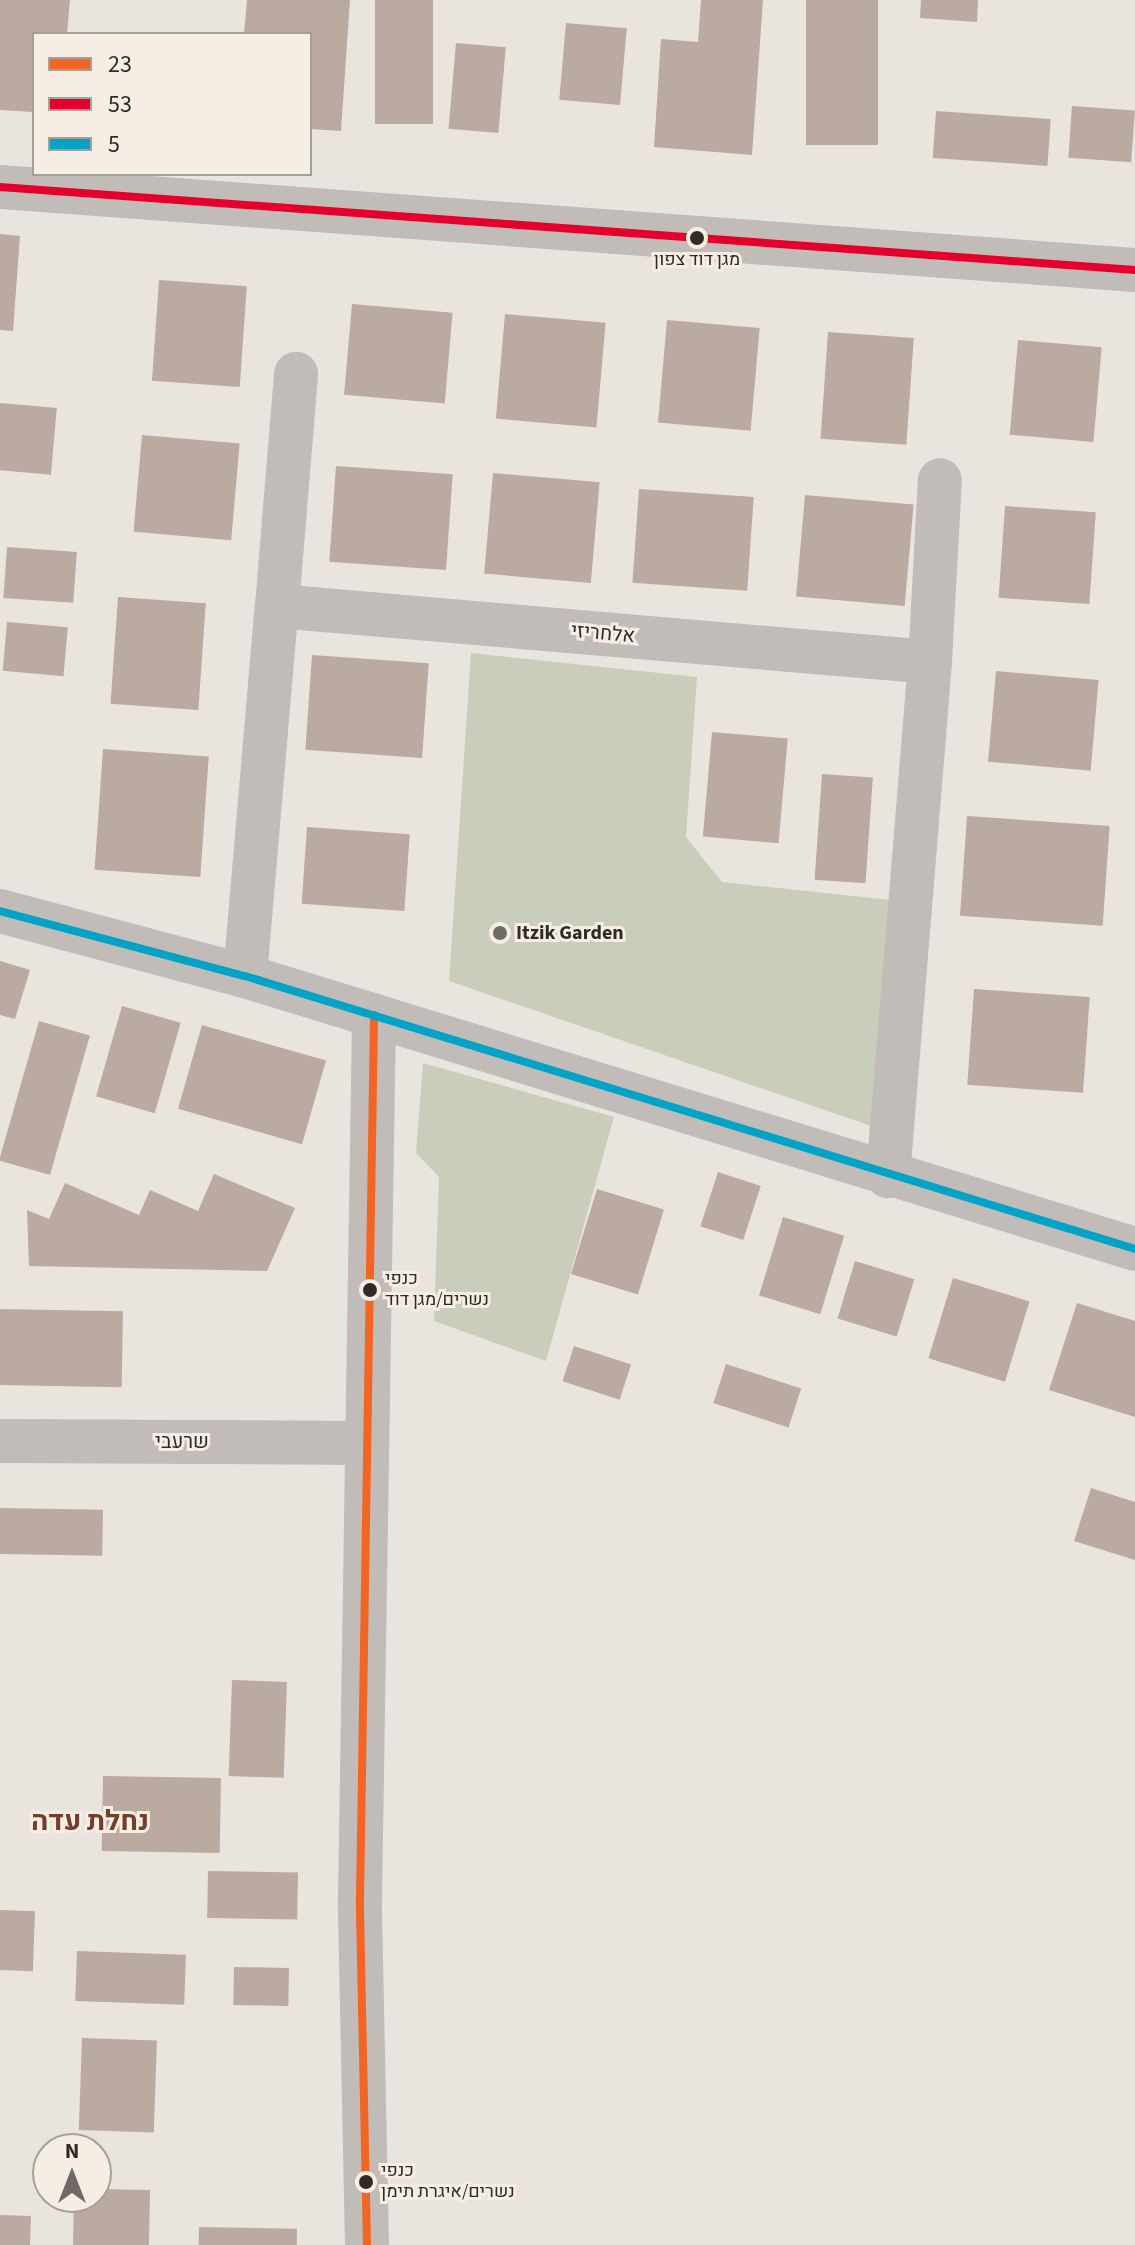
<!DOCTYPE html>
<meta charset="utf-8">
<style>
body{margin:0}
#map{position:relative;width:1135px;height:2245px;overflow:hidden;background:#e9e4de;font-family:"Source Sans 3",Heebo,sans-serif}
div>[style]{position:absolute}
.green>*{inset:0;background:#c9cdba}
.building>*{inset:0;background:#baaaa2;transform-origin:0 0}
.minor>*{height:44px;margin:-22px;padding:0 22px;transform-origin:22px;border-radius:22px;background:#c1bcb8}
.bus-1>*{height:8px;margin:-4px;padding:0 4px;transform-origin:4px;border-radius:4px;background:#f26522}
.bus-2>*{height:8px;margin:-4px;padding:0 4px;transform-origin:4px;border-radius:4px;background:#e4002b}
.bus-3>*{height:8px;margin:-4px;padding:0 4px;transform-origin:4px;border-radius:4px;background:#02a3c6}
.dots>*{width:22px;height:22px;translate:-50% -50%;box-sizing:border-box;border:4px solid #f6eee5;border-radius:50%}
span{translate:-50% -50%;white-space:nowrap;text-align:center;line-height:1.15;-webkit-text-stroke:6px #f6eee5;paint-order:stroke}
.bus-label{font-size:18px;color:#312a27}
.left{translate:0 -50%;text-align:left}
.street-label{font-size:20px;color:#312a27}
.poi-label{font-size:20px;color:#312a27;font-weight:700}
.district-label{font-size:28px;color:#753e2b;font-weight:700}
.legend{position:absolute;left:32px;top:32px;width:280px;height:144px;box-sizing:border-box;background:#f6eee5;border:2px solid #a7a099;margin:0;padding:10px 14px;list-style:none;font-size:24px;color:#312a27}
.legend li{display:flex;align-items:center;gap:16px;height:40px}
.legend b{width:40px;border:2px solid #a7a099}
.north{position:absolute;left:32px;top:2133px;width:80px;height:80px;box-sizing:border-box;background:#f6eee5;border:2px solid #a7a099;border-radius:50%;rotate:0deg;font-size:22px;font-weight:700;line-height:32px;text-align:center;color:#312a27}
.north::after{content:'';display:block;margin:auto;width:28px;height:36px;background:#716b67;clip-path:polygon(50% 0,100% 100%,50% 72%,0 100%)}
</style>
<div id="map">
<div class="green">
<div style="clip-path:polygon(471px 653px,697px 677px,686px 837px,722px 882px,900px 901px,880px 1129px,449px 981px)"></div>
<div style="clip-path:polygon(423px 1063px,614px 1117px,546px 1361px,434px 1321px,439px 1177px,416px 1153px)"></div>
</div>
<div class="building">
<div style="clip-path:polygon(0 0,70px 0,67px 34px,34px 34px,34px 112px,0 110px)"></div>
<div style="clip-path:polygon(247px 0,350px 0,341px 131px,310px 129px,310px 34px,244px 34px)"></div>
<div style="left:375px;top:0;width:58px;height:124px"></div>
<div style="clip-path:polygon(701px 0,763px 0,752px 155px,654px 147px,661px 39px,698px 42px)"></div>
<div style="left:806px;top:0;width:72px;height:145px"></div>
<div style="clip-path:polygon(921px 0,978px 0,977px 22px,920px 18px)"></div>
<div style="left:566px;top:23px;width:61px;height:77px;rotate:5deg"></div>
<div style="left:456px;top:43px;width:50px;height:86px;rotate:5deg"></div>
<div style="left:1072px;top:106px;width:63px;height:52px;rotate:4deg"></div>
<div style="left:936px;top:111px;width:115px;height:47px;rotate:4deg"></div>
<div style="clip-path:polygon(0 234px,20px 236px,13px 331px,0 330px)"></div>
<div style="left:159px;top:280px;width:88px;height:101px;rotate:4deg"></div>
<div style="left:352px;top:304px;width:101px;height:91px;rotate:5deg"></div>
<div style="left:505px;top:314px;width:101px;height:105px;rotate:5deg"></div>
<div style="left:667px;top:320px;width:93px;height:103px;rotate:5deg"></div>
<div style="left:828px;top:332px;width:86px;height:107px;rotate:4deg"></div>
<div style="left:1018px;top:340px;width:84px;height:95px;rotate:5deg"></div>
<div style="left:0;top:403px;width:57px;height:67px;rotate:5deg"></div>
<div style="left:142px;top:435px;width:98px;height:97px;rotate:5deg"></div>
<div style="left:336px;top:466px;width:117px;height:96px;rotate:4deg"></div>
<div style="left:493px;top:473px;width:107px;height:101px;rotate:5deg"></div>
<div style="left:639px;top:489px;width:115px;height:94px;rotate:4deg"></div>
<div style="left:805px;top:495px;width:109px;height:102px;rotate:5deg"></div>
<div style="left:1005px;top:506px;width:91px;height:92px;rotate:4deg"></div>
<div style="left:7px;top:547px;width:70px;height:51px;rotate:4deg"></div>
<div style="left:118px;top:597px;width:88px;height:107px;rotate:4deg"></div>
<div style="left:7px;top:622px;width:61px;height:49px;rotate:5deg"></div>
<div style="left:312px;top:655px;width:117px;height:95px;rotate:4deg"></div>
<div style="left:996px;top:671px;width:103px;height:91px;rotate:5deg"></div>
<div style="left:712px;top:732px;width:76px;height:105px;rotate:5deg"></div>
<div style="left:103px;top:749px;width:106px;height:121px;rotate:4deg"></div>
<div style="left:822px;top:774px;width:51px;height:106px;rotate:4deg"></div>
<div style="left:967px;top:816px;width:143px;height:100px;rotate:4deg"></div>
<div style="left:307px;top:827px;width:103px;height:77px;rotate:4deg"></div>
<div style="clip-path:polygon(0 961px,30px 970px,15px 1019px,0 1015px)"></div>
<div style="left:974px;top:989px;width:116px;height:96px;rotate:4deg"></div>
<div style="left:122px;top:1006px;width:61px;height:94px;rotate:16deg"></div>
<div style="left:39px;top:1021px;width:53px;height:145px;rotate:16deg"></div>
<div style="left:202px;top:1025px;width:129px;height:87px;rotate:16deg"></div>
<div style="left:718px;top:1172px;width:45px;height:57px;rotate:18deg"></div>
<div style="clip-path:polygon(214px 1174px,295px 1208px,267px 1271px,29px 1266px,27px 1210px,49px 1219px,65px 1183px,139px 1215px,150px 1190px,198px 1211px)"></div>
<div style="left:597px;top:1189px;width:70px;height:89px;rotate:17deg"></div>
<div style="left:783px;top:1217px;width:64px;height:82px;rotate:17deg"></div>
<div style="left:855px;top:1261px;width:62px;height:60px;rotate:17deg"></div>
<div style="left:953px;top:1278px;width:80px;height:84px;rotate:17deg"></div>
<div style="clip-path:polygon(1077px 1303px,1135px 1321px,1135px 1417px,1049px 1390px)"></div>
<div style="left:0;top:1309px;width:123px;height:76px;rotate:1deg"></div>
<div style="left:574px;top:1346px;width:60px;height:37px;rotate:18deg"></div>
<div style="left:726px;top:1364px;width:79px;height:41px;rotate:18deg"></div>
<div style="clip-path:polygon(1091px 1488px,1135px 1502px,1135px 1560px,1074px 1541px)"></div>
<div style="left:0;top:1508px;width:103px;height:46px;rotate:1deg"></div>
<div style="left:232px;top:1680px;width:55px;height:96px;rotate:2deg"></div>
<div style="left:103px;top:1776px;width:118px;height:75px;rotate:1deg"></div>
<div style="left:208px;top:1871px;width:90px;height:47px;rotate:1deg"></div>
<div style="left:0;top:1910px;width:35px;height:60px;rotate:2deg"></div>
<div style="left:77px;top:1951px;width:109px;height:50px;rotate:2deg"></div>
<div style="left:234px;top:1967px;width:55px;height:38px;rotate:1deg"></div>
<div style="left:82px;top:2038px;width:75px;height:92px;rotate:2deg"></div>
<div style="clip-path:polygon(96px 2189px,150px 2190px,149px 2245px,73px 2245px,74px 2197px,96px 2197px)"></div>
<div style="left:0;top:2215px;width:31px;height:30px;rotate:2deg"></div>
<div style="left:199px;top:2227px;width:98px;height:18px;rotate:1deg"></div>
</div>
<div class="minor">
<div style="left:0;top:187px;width:1138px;rotate:4.18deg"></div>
<div style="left:277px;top:606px;width:233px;rotate:-85.3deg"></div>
<div style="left:930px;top:662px;width:182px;rotate:-86.9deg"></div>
<div style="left:0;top:911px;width:253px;rotate:14.9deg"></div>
<div style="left:245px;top:976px;width:931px;rotate:17.05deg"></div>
<div style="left:245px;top:976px;width:371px;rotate:-85.1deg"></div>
<div style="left:277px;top:606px;width:655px;rotate:4.9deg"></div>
<div style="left:930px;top:662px;width:516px;rotate:94.67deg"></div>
<div style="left:0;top:1441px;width:365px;rotate:0.3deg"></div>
<div style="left:367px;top:2245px;width:345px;rotate:-91.2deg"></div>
<div style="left:360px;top:1900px;width:885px;rotate:-89.09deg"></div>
</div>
<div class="bus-1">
<div style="left:367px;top:2245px;width:345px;rotate:-91.2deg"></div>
<div style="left:360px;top:1900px;width:885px;rotate:-89.09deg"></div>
</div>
<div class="bus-2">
<div style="left:0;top:187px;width:1138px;rotate:4.18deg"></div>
</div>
<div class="bus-3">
<div style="left:0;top:911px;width:253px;rotate:14.9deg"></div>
<div style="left:245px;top:976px;width:931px;rotate:17.05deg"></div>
</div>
<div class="dots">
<div style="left:697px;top:238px;background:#312a27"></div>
<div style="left:500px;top:933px;background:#716b67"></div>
<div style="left:370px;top:1290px;background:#312a27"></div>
<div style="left:366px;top:2182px;background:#312a27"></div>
</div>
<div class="bus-label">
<span style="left:697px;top:260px">מגן דוד צפון</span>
<span class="left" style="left:385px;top:1290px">כנפי<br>נשרים/מגן דוד</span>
<span class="left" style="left:381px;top:2182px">כנפי<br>נשרים/איגרת תימן</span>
</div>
<div class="street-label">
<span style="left:603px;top:634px;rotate:5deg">אלחריזי</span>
<span style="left:182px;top:1442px">שרעבי</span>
</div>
<div class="poi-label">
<span class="left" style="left:516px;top:933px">Itzik Garden</span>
</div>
<div class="district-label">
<span style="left:90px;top:1821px">נחלת עדה</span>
</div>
<ul class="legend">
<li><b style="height:10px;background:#f26522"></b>23</li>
<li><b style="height:10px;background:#e4002b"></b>53</li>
<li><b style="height:10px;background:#02a3c6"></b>5</li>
</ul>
<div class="north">N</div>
</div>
